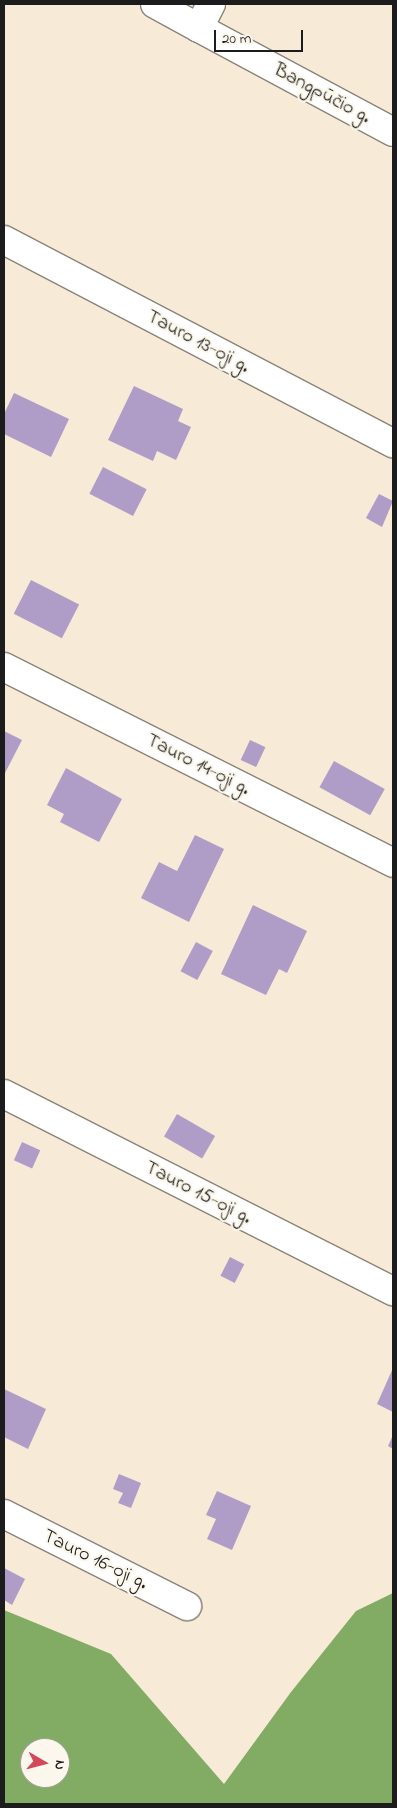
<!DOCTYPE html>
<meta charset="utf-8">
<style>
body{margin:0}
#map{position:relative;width:397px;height:1808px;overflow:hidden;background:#f7ead6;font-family:"Indie Flower",sans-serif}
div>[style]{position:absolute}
.forest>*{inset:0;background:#82ac64}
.building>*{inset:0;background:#af9dc7;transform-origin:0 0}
.roads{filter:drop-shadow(1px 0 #8a8379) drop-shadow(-1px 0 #8a8379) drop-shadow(0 1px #8a8379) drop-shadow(0 -1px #8a8379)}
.minor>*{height:28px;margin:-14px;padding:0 14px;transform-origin:14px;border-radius:14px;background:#fff}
span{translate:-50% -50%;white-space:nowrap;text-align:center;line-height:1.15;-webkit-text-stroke:4.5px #fbf7ec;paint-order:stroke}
.street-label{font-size:20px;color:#1c1c1c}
.frame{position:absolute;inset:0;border:5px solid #1c1c1c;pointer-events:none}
.north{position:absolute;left:20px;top:1738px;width:50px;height:50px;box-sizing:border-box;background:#fbf7ec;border:1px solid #a29f99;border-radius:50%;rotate:98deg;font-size:14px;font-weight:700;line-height:20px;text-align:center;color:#1c1c1c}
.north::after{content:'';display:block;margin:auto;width:18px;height:22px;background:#d1495b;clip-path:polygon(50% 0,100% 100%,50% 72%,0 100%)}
.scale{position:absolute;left:214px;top:30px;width:89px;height:22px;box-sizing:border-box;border:2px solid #1c1c1c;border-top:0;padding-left:6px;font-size:15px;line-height:18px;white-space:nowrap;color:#1c1c1c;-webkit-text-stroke:4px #fbf7ec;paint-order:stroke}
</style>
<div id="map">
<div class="forest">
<div style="clip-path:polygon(evenodd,393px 1593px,393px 1804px,4px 1804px,4px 1610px,111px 1654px,224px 1784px,291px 1692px,356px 1611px,393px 1593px,30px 1748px,60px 1748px,60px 1778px,30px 1778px,30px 1748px)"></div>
</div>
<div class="building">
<div style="clip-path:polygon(134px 386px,183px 409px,178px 421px,191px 427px,176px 460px,157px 451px,153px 461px,108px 440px)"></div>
<div style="clip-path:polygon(14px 393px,69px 419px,51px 457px,4px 434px,4px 414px)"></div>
<div style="left:103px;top:467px;width:49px;height:30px;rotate:27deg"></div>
<div style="clip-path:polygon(379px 494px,393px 501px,382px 527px,366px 518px)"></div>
<div style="left:31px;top:580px;width:54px;height:38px;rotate:27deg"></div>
<div style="clip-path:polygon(4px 731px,22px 740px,4px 775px)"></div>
<div style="left:250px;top:740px;width:17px;height:22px;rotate:25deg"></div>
<div style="left:334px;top:761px;width:58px;height:30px;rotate:29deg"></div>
<div style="clip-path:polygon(66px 768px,122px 799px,99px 842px,60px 822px,64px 814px,47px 805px)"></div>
<div style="clip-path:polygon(195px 835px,224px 849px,189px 922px,141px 898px,159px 862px,177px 871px)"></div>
<div style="clip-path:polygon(253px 905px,307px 931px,287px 973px,279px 969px,266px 995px,221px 974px)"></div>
<div style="left:196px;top:942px;width:19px;height:33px;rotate:28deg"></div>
<div style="left:177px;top:1114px;width:44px;height:26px;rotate:30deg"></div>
<div style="left:22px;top:1142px;width:20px;height:20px;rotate:24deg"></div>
<div style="left:230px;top:1257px;width:16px;height:21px;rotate:27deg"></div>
<div style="clip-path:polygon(393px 1368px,393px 1412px,377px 1404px)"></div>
<div style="clip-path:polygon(4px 1389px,46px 1409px,28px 1449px,4px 1437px)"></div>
<div style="clip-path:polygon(393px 1435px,393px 1449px,388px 1446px)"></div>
<div style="clip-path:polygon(119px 1474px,141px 1483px,131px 1508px,118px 1503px,123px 1493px,113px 1489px)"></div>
<div style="clip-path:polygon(217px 1491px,251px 1506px,232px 1550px,207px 1539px,216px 1519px,206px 1515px)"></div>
<div style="clip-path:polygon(4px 1568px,25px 1579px,12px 1605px,4px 1600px)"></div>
</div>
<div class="roads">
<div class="minor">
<div style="left:155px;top:4px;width:50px;rotate:28.6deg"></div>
<div style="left:211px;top:4px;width:27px;rotate:117deg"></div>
<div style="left:199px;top:28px;width:220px;rotate:28.2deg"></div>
<div style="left:4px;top:240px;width:439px;rotate:27.6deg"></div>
<div style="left:4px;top:667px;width:436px;rotate:26.7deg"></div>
<div style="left:4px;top:1094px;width:436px;rotate:26.9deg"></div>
<div style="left:4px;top:1514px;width:205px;rotate:26.7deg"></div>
</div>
</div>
<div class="street-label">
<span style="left:322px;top:94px;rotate:28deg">Bangpūčio g.</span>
<span style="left:198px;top:342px;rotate:28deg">Tauro 13-oji g.</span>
<span style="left:198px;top:765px;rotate:27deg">Tauro 14-oji g.</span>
<span style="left:198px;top:1193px;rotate:27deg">Tauro 15-oji g.</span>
<span style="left:95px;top:1560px;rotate:26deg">Tauro 16-oji g.</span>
</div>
<div class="frame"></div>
<div class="north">N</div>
<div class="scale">20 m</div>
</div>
